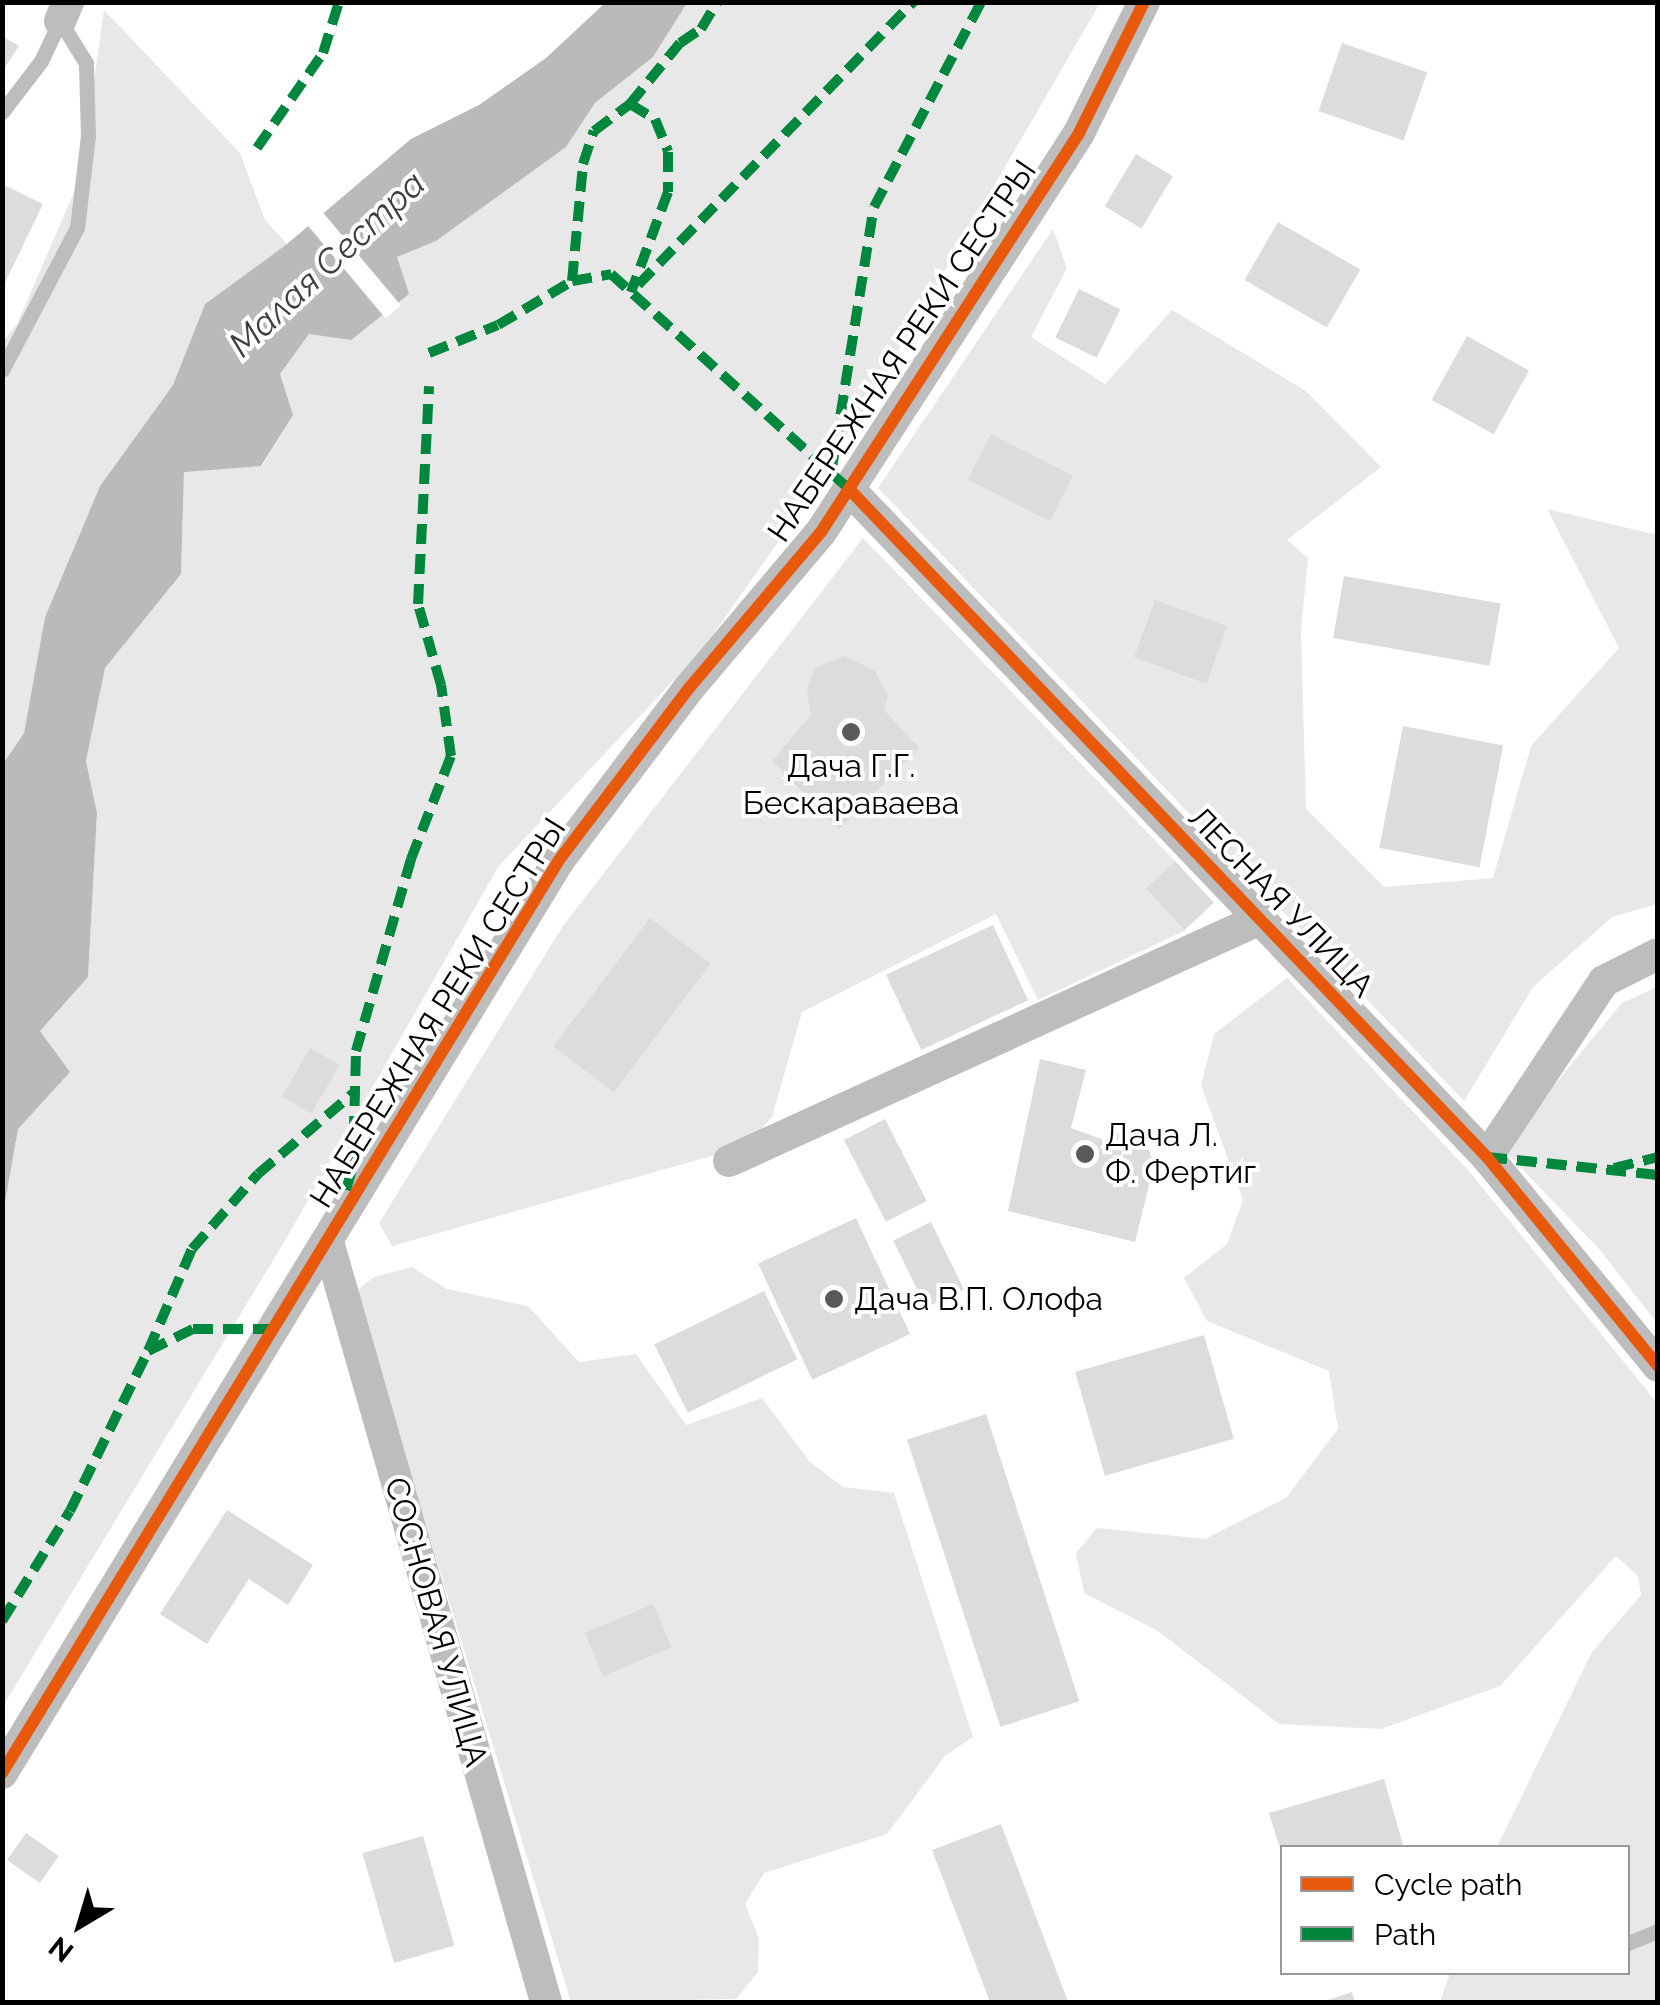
<!DOCTYPE html>
<meta charset="utf-8">
<style>
body{margin:0}
#map{position:relative;width:1660px;height:2005px;overflow:hidden;background:#fff;font-family:Raleway,sans-serif}
div>[style]{position:absolute}
.green>*{inset:0;background:#e8e8e8}
.water>*{inset:0;background:#bababa}
.pier>*{inset:0;background:#fff;transform-origin:0 0}
.building>*{inset:0;background:#dcdcdc;transform-origin:0 0}
.service>*{height:15px;margin:-7.5px;padding:0 7.5px;transform-origin:7.5px;border-radius:7.5px;background:#bdbdbd}
.minor>*{height:32px;margin:-16px;padding:0 16px;transform-origin:16px;border-radius:16px;background:#bdbdbd}
.quiet>*{height:10px;margin-top:-5px;transform-origin:0;background:repeating-linear-gradient(90deg,#00873e 0 20px,transparent 0 30px)}
.cycleway>*{height:12px;margin:-6px;padding:0 6px;transform-origin:6px;border-radius:6px;background:#e8590c}
.dots>*{width:28px;height:28px;translate:-50% -50%;box-sizing:border-box;border:5px solid #fff;border-radius:50%}
span{translate:-50% -50%;white-space:nowrap;text-align:center;line-height:1.15;-webkit-text-stroke:8px #fff;paint-order:stroke}
.street-label{font-size:32px;color:#000}
.poi-label{font-size:32px;color:#000}
.left{translate:0 -50%;text-align:left}
.water-label{font-size:35px;color:#3e3e3e;font-style:italic}
.frame{position:absolute;inset:0;border:5px solid #000;pointer-events:none}
.legend{position:absolute;left:1280px;top:1845px;width:350px;height:130px;box-sizing:border-box;background:#fff;border:2px solid #999;margin:0;padding:12px 18px;list-style:none;font-size:30px;color:#000}
.legend li{display:flex;align-items:center;gap:20px;height:50px}
.legend b{width:50px;border:2px solid #999}
.north{position:absolute;left:30px;top:1875px;width:100px;height:100px;-webkit-text-stroke:8px #fff;paint-order:stroke;rotate:218deg;font-size:28px;font-weight:700;line-height:40px;text-align:center;color:#000}
.north::after{content:'';display:block;margin:auto;width:35px;height:45px;background:#000;clip-path:polygon(50% 0,100% 100%,50% 72%,0 100%)}
</style>
<div id="map">
<div class="green">
<div style="clip-path:polygon(687px 3px,1100px 3px,831px 467px,702px 650px,498px 867px,286px 1239px,3px 1706px,3px 1214px,18px 1129px,69px 1072px,40px 1031px,88px 977px,97px 813px,86px 761px,105px 668px,181px 574px,184px 471px,262px 466px,293px 415px,280px 374px,309px 333px,396px 257px,436px 241px,566px 147px,595px 103px,653px 57px)"></div>
<div style="clip-path:polygon(104px 10px,240px 153px,265px 220px,287px 244px,205px 304px,173px 385px,100px 486px,45px 617px,24px 733px,3px 764px,3px 341px,17px 324px,81px 176px)"></div>
<div style="clip-path:polygon(1053px 229px,1067px 268px,1031px 337px,1105px 384px,1172px 310px,1306px 391px,1381px 467px,1287px 540px,1308px 558px,1301px 630px,1306px 809px,1384px 887px,1493px 878px,1531px 746px,1619px 648px,1547px 509px,1657px 535px,1657px 904px,1612px 917px,1533px 987px,1464px 1101px,878px 488px)"></div>
<div style="clip-path:polygon(863px 538px,1175px 861px,1146px 888px,1186px 930px,1038px 1000px,996px 914px,802px 1012px,772px 1117px,747px 1146px,392px 1246px,379px 1223px,563px 926px)"></div>
<div style="clip-path:polygon(1287px 978px,1469px 1171px,1657px 1403px,1657px 2002px,1440px 2002px,1450px 1973px,1628px 1972px,1628px 1848px,1497px 1847px,1592px 1652px,1641px 1595px,1638px 1576px,1616px 1556px,1500px 1686px,1381px 1729px,1279px 1724px,1158px 1631px,1084px 1593px,1076px 1553px,1097px 1528px,1205px 1539px,1286px 1498px,1338px 1429px,1329px 1371px,1207px 1321px,1184px 1278px,1227px 1244px,1243px 1200px,1201px 1085px,1214px 1034px)"></div>
<div style="clip-path:polygon(1657px 987px,1657px 1323px,1600px 1250px,1502px 1148px,1622px 1003px)"></div>
<div style="clip-path:polygon(412px 1267px,447px 1289px,528px 1306px,579px 1362px,636px 1354px,686px 1425px,762px 1398px,810px 1462px,843px 1487px,894px 1493px,973px 1737px,945px 1756px,887px 1834px,764px 1873px,745px 1904px,759px 1939px,758px 1972px,736px 1999px,571px 2002px,355px 1292px,374px 1277px)"></div>
</div>
<div class="water">
<div style="clip-path:polygon(605px 3px,687px 3px,653px 57px,595px 103px,566px 147px,436px 241px,397px 257px,409px 294px,351px 340px,309px 334px,280px 374px,293px 415px,261px 466px,184px 472px,181px 574px,105px 668px,86px 761px,97px 813px,88px 977px,40px 1031px,70px 1072px,18px 1129px,3px 1214px,3px 764px,24px 733px,45px 617px,100px 486px,173px 385px,205px 304px,287px 244px,411px 139px,479px 105px,546px 58px)"></div>
</div>
<div class="pier">
<div style="left:320px;top:209px;width:126px;height:20px;rotate:50deg"></div>
</div>
<div class="building">
<div style="clip-path:polygon(2px 36px,19px 46px,2px 72px)"></div>
<div style="left:1342px;top:43px;width:90px;height:72px;rotate:19deg"></div>
<div style="left:1136px;top:154px;width:43px;height:61px;rotate:31deg"></div>
<div style="clip-path:polygon(2px 184px,43px 204px,2px 289px)"></div>
<div style="left:1278px;top:222px;width:95px;height:67px;rotate:30deg"></div>
<div style="left:1079px;top:289px;width:46px;height:54px;rotate:26deg"></div>
<div style="left:1467px;top:336px;width:71px;height:73px;rotate:29deg"></div>
<div style="left:991px;top:434px;width:92px;height:51px;rotate:27deg"></div>
<div style="left:1344px;top:576px;width:159px;height:63px;rotate:10deg"></div>
<div style="left:1155px;top:600px;width:77px;height:61px;rotate:20deg"></div>
<div style="clip-path:polygon(845px 656px,875px 671px,888px 696px,884px 710px,919px 748px,839px 829px,772px 761px,810px 716px,807px 687px,816px 667px)"></div>
<div style="left:1403px;top:726px;width:102px;height:124px;rotate:11deg"></div>
<div style="left:1175px;top:861px;width:57px;height:40px;rotate:47deg"></div>
<div style="left:650px;top:918px;width:76px;height:161px;rotate:37deg"></div>
<div style="left:993px;top:925px;width:83px;height:118px;rotate:65deg"></div>
<div style="left:310px;top:1048px;width:34px;height:56px;rotate:30deg"></div>
<div style="clip-path:polygon(1040px 1059px,1086px 1070px,1071px 1128px,1104px 1140px,1127px 1129px,1147px 1143px,1154px 1165px,1135px 1242px,1008px 1211px)"></div>
<div style="left:885px;top:1119px;width:92px;height:46px;rotate:63deg"></div>
<div style="left:856px;top:1218px;width:128px;height:108px;rotate:65deg"></div>
<div style="left:931px;top:1222px;width:75px;height:42px;rotate:64deg"></div>
<div style="left:764px;top:1291px;width:76px;height:122px;rotate:64deg"></div>
<div style="left:1204px;top:1335px;width:108px;height:134px;rotate:74deg"></div>
<div style="left:986px;top:1414px;width:302px;height:83px;rotate:72deg"></div>
<div style="clip-path:polygon(227px 1510px,313px 1565px,288px 1605px,249px 1579px,207px 1644px,160px 1614px)"></div>
<div style="left:653px;top:1604px;width:47px;height:74px;rotate:67deg"></div>
<div style="clip-path:polygon(1384px 1779px,1404px 1848px,1280px 1848px,1269px 1813px)"></div>
<div style="clip-path:polygon(1001px 1824px,1068px 2002px,990px 2002px,932px 1850px)"></div>
<div style="left:26px;top:1833px;width:40px;height:33px;rotate:35deg"></div>
<div style="left:423px;top:1836px;width:114px;height:63px;rotate:74deg"></div>
<div style="clip-path:polygon(1352px 1992px,1355px 2002px,1322px 2002px)"></div>
</div>
<div class="service">
<div style="left:2px;top:112px;width:64px;rotate:-52.6deg"></div>
<div style="left:41px;top:61px;width:44px;rotate:-64.6deg"></div>
<div style="left:2px;top:370px;width:161px;rotate:-62.2deg"></div>
<div style="left:77px;top:228px;width:93px;rotate:-83.2deg"></div>
<div style="left:88px;top:136px;width:73px;rotate:-91.6deg"></div>
<div style="left:86px;top:63px;width:49px;rotate:-121.8deg"></div>
<div style="left:1628px;top:1943px;width:32px;rotate:-22deg"></div>
</div>
<div class="minor">
<div style="left:60px;top:21px;width:21px;rotate:-67deg"></div>
<div style="left:850px;top:490px;width:922px;rotate:46.32deg"></div>
<div style="left:1487px;top:1157px;width:270px;rotate:50.7deg"></div>
<div style="left:1487px;top:1157px;width:211px;rotate:-56.4deg"></div>
<div style="left:1604px;top:981px;width:60px;rotate:-26.6deg"></div>
<div style="left:729px;top:1161px;width:584px;rotate:-24.5deg"></div>
<div style="left:328px;top:1242px;width:791px;rotate:73.99deg"></div>
<div style="left:2px;top:1773px;width:1069px;rotate:-58.61deg"></div>
<div style="left:559px;top:860px;width:217px;rotate:-52.9deg"></div>
<div style="left:690px;top:687px;width:203px;rotate:-49.8deg"></div>
<div style="left:821px;top:532px;width:475px;rotate:-57.1deg"></div>
<div style="left:1079px;top:133px;width:146px;rotate:-63.6deg"></div>
</div>
<div class="quiet">
<div style="left:630px;top:104px;width:79px;rotate:-50.7deg"></div>
<div style="left:680px;top:43px;width:25px;rotate:-34deg"></div>
<div style="left:701px;top:29px;width:31px;rotate:-59deg"></div>
<div style="left:257px;top:148px;width:116px;rotate:-55.2deg"></div>
<div style="left:323px;top:53px;width:53px;rotate:-72.6deg"></div>
<div style="left:572px;top:281px;width:118px;rotate:-84.6deg"></div>
<div style="left:583px;top:164px;width:35px;rotate:-72deg"></div>
<div style="left:594px;top:131px;width:45px;rotate:-36.9deg"></div>
<div style="left:630px;top:104px;width:29px;rotate:31deg"></div>
<div style="left:655px;top:119px;width:35px;rotate:68deg"></div>
<div style="left:668px;top:152px;width:40px;rotate:90deg"></div>
<div style="left:668px;top:192px;width:107px;rotate:110.3deg"></div>
<div style="left:638px;top:285px;width:395px;rotate:-45.8deg"></div>
<div style="left:429px;top:353px;width:74px;rotate:-22.1deg"></div>
<div style="left:498px;top:325px;width:86px;rotate:-30.7deg"></div>
<div style="left:572px;top:281px;width:40px;rotate:-10deg"></div>
<div style="left:611px;top:274px;width:322px;rotate:42.1deg"></div>
<div style="left:831px;top:474px;width:270px;rotate:-80.9deg"></div>
<div style="left:874px;top:207px;width:231px;rotate:-62.4deg"></div>
<div style="left:1487px;top:1157px;width:172px;rotate:6deg"></div>
<div style="left:1614px;top:1168px;width:45px;rotate:-14deg"></div>
<div style="left:346px;top:1190px;width:25px;rotate:-74deg"></div>
<div style="left:353px;top:1166px;width:115px;rotate:-88.5deg"></div>
<div style="left:356px;top:1051px;width:200px;rotate:-74deg"></div>
<div style="left:411px;top:859px;width:110px;rotate:-68.8deg"></div>
<div style="left:451px;top:756px;width:72px;rotate:-98deg"></div>
<div style="left:441px;top:685px;width:84px;rotate:-105.9deg"></div>
<div style="left:418px;top:604px;width:218px;rotate:-87.1deg"></div>
<div style="left:148px;top:1351px;width:111px;rotate:-66.7deg"></div>
<div style="left:192px;top:1249px;width:100px;rotate:-48.7deg"></div>
<div style="left:258px;top:1174px;width:130px;rotate:-40.3deg"></div>
<div style="left:2px;top:1621px;width:129px;rotate:-58.3deg"></div>
<div style="left:70px;top:1511px;width:178px;rotate:-64deg"></div>
<div style="left:148px;top:1351px;width:50px;rotate:-26.1deg"></div>
<div style="left:193px;top:1329px;width:82px"></div>
</div>
<div class="cycleway">
<div style="left:850px;top:490px;width:922px;rotate:46.32deg"></div>
<div style="left:1487px;top:1157px;width:270px;rotate:50.7deg"></div>
<div style="left:2px;top:1773px;width:1069px;rotate:-58.61deg"></div>
<div style="left:559px;top:860px;width:217px;rotate:-52.9deg"></div>
<div style="left:690px;top:687px;width:203px;rotate:-49.8deg"></div>
<div style="left:821px;top:532px;width:475px;rotate:-57.1deg"></div>
<div style="left:1079px;top:133px;width:146px;rotate:-63.6deg"></div>
</div>
<div class="dots">
<div style="left:851px;top:732px;background:#595959"></div>
<div style="left:1085px;top:1154px;background:#595959"></div>
<div style="left:834px;top:1299px;background:#595959"></div>
</div>
<div class="street-label">
<span style="left:902px;top:351px;rotate:-56deg">НАБЕРЕЖНАЯ РЕКИ СЕСТРЫ</span>
<span style="left:1281px;top:902px;rotate:46deg">ЛЕСНАЯ УЛИЦА</span>
<span style="left:438px;top:1013px;rotate:-58deg">НАБЕРЕЖНАЯ РЕКИ СЕСТРЫ</span>
<span style="left:436px;top:1622px;rotate:74deg">СОСНОВАЯ УЛИЦА</span>
</div>
<div class="poi-label">
<span style="left:851px;top:785px">Дача Г.Г.<br>Бескараваева</span>
<span class="left" style="left:1105px;top:1154px">Дача Л.<br>Ф. Фертиг</span>
<span class="left" style="left:854px;top:1299px">Дача В.П. Олофа</span>
</div>
<div class="water-label">
<span style="left:327px;top:264px;rotate:-43deg">Малая Сестра</span>
</div>
<div class="frame"></div>
<ul class="legend">
<li><b style="height:12px;background:#e8590c"></b>Cycle path</li>
<li><b style="height:12px;background:#00873e"></b>Path</li>
</ul>
<div class="north">N</div>
</div>
